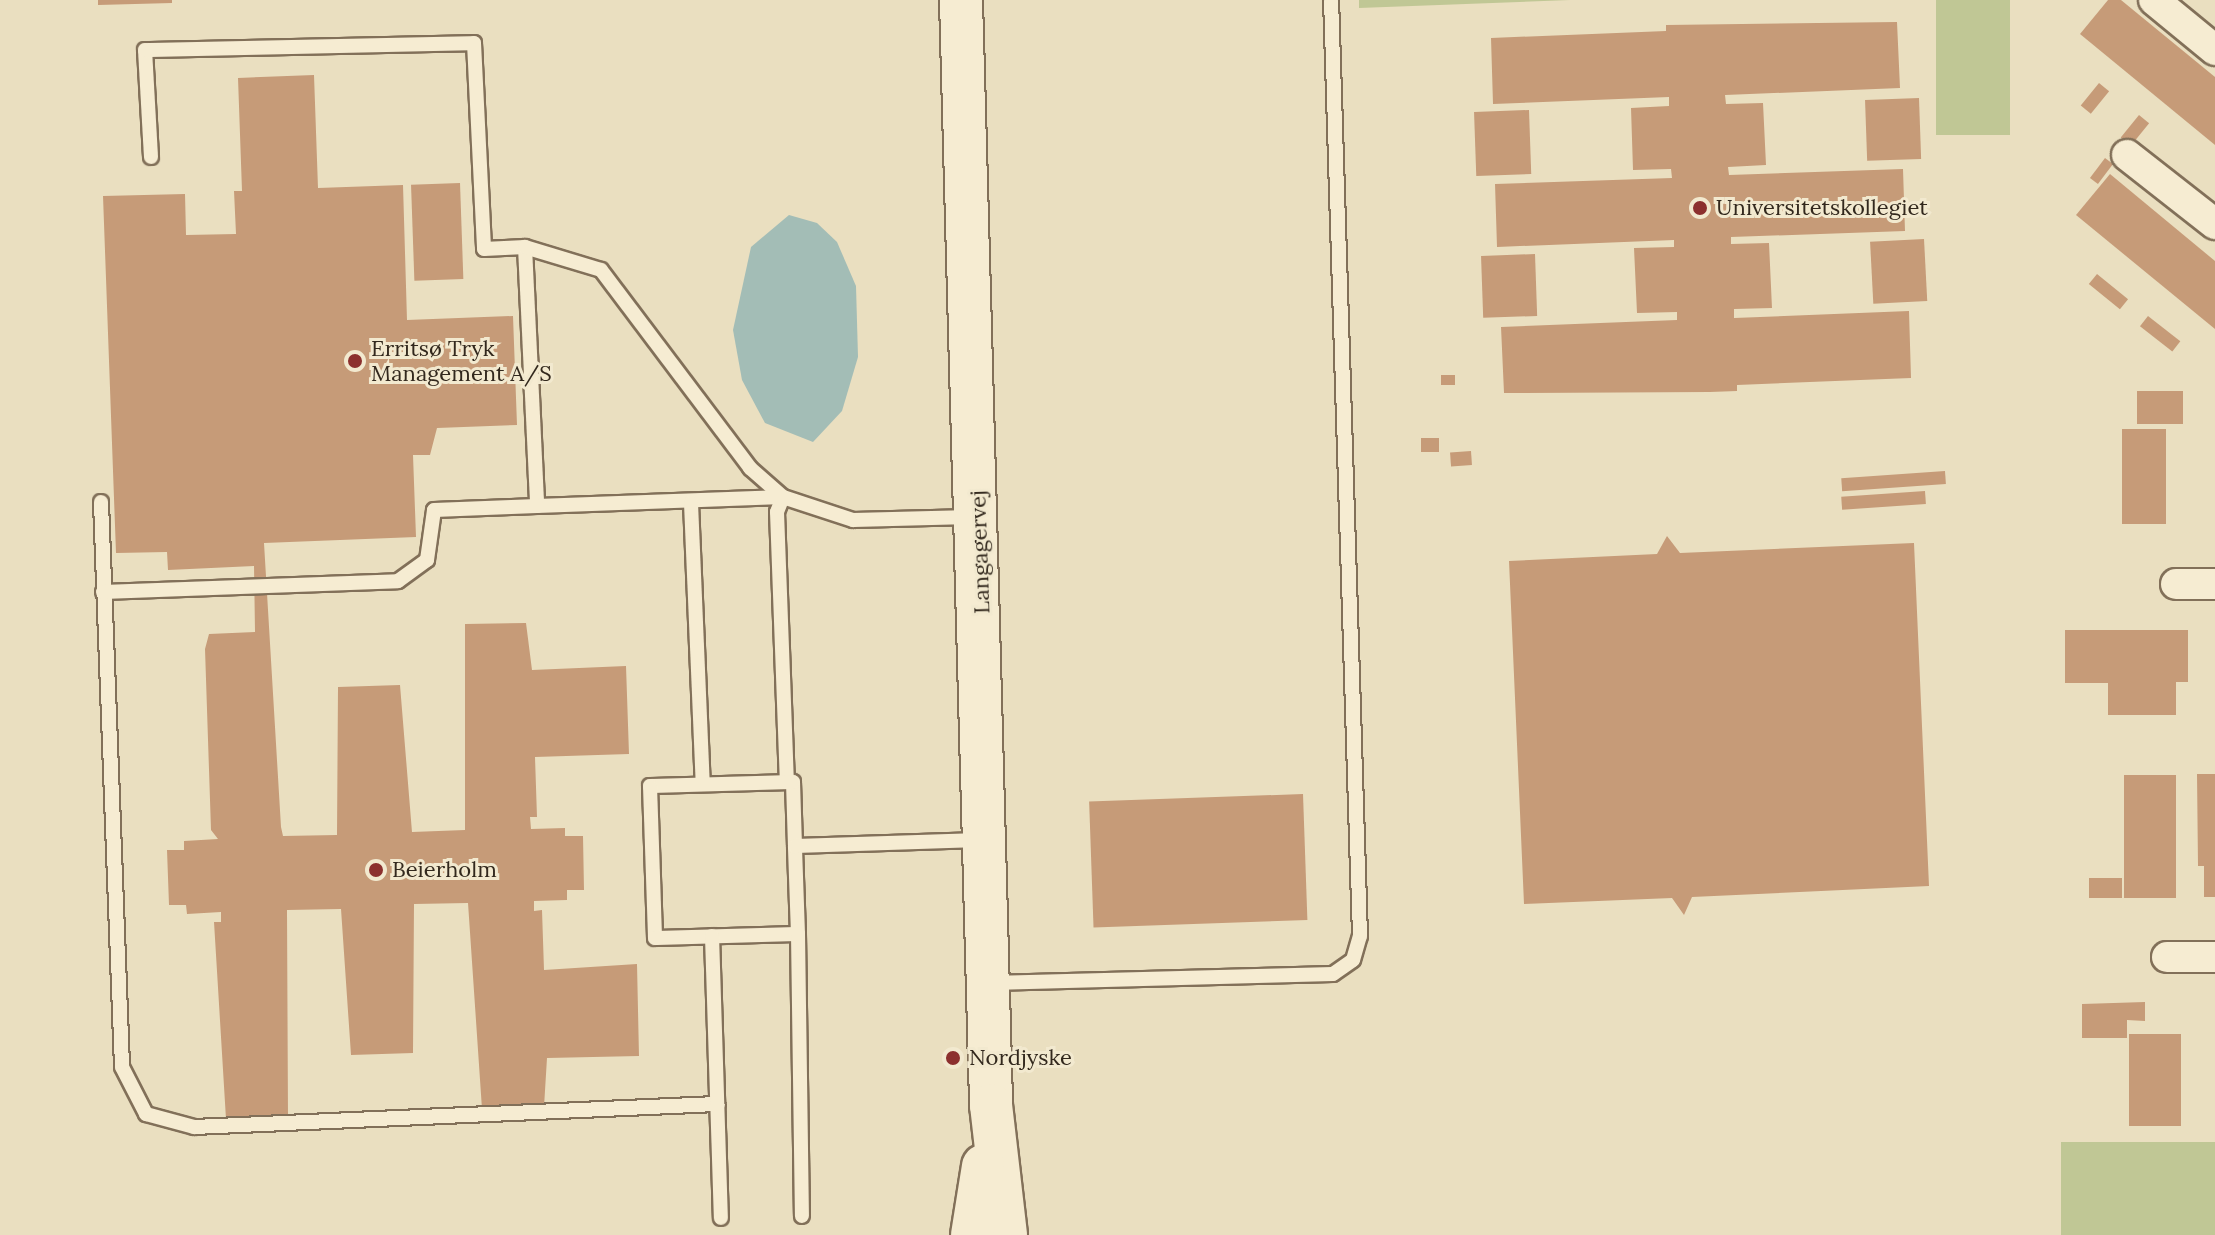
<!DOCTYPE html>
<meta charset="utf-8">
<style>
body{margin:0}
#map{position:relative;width:2215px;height:1235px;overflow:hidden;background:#eadfc0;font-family:Lora,serif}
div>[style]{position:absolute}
.green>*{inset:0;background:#c0c795;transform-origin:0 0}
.water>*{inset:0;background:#a3bdb6}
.building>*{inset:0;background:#c69b78;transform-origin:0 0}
.roads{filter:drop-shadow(2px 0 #827059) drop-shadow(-2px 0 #827059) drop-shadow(0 2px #827059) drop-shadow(0 -2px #827059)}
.lane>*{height:14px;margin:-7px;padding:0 7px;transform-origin:7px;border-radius:7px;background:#f6ecd2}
.street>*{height:30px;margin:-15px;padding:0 15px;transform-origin:15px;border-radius:15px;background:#f6ecd2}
.secondary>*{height:42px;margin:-21px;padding:0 21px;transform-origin:21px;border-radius:21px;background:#f6ecd2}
.dots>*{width:22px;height:22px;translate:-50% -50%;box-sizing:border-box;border:4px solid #f2e9cf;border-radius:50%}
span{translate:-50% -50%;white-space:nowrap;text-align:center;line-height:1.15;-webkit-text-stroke:6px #f2e9cf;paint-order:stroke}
.poi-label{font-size:22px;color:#32281d}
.left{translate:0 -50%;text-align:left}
.street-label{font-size:22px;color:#32281d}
</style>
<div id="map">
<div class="green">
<div style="clip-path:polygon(1359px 0,1570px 0,1359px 8px)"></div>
<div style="left:1936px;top:0;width:74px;height:135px"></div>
<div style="left:2215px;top:1142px;width:93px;height:154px;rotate:90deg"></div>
</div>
<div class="water">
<div style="clip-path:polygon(789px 215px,817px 223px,837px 242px,856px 286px,858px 357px,842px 411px,813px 442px,765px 423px,742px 380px,733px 330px,751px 247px)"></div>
</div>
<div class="building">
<div style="clip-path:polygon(98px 0,172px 0,172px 3px,98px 5px)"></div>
<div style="clip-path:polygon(2108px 0,2121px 0,2215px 77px,2215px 145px,2080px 34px)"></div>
<div style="clip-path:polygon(1897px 22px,1900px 88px,1725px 95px,1726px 104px,1763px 103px,1766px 165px,1728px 167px,1729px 175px,1903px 169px,1905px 231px,1731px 237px,1731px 244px,1769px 243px,1772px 308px,1734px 309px,1734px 318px,1909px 311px,1911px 378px,1737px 385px,1737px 391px,1710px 392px,1504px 393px,1501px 327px,1677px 320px,1677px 312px,1637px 313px,1634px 248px,1674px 247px,1674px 240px,1497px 247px,1495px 184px,1672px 178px,1671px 169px,1633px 170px,1631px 108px,1669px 106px,1669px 97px,1493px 104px,1491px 38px,1666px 31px,1666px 25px)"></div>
<div style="clip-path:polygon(314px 75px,318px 188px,403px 185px,407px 320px,513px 316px,517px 425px,437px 428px,430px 455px,413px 455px,416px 537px,264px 543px,281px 827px,283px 836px,337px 835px,338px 687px,400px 685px,412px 832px,465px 830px,465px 624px,526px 623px,532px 670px,626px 666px,629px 754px,535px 757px,537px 817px,530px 817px,531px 829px,565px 828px,565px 836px,583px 836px,584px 890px,567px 890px,567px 900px,534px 901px,534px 911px,542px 910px,544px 970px,637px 964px,639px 1056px,547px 1058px,544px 1107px,482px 1109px,468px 903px,414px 904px,413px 1053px,351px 1055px,341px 909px,287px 910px,288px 1117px,226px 1119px,214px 922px,221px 922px,221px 912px,187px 914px,186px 905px,169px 905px,167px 850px,184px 850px,184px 841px,218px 839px,211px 830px,205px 649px,209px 634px,255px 632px,254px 566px,168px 570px,167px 552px,116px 553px,103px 196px,185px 194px,186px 235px,236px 234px,234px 191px,242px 191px,238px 78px)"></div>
<div style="left:2099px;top:83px;width:13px;height:29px;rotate:39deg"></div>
<div style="left:1919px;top:98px;width:61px;height:54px;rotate:88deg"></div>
<div style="left:1529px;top:110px;width:64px;height:55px;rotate:88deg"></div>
<div style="left:2139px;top:115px;width:13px;height:29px;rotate:39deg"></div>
<div style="left:2105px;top:158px;width:10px;height:25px;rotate:37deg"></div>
<div style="clip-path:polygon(2110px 174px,2215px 261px,2215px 329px,2076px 215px)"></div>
<div style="left:460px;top:183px;width:96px;height:49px;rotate:88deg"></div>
<div style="left:1924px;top:239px;width:62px;height:54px;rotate:87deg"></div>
<div style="left:1535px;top:254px;width:62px;height:54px;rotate:88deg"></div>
<div style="left:2097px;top:274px;width:40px;height:13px;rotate:39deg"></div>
<div style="left:2148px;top:316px;width:41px;height:13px;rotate:38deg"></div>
<div style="left:1441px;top:375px;width:14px;height:10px"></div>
<div style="left:2183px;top:391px;width:33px;height:46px;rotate:90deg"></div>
<div style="left:2122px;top:429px;width:44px;height:95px"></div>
<div style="left:1421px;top:438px;width:18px;height:14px"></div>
<div style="left:1471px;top:451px;width:14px;height:21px;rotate:86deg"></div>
<div style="left:1945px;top:471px;width:13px;height:104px;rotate:86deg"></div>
<div style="left:1925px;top:491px;width:13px;height:84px;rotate:86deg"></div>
<div style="clip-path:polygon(1667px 536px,1680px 553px,1914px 543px,1929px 886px,1692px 897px,1684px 915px,1672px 898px,1524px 904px,1509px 561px,1657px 554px)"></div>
<div style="clip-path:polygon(2065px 630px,2188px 630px,2188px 682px,2176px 682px,2176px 715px,2108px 715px,2108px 683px,2065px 683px)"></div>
<div style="clip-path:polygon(2197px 774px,2215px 774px,2215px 897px,2204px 897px,2204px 866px,2198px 866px)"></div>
<div style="left:2176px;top:775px;width:123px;height:52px;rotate:90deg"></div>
<div style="left:1303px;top:794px;width:126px;height:214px;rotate:88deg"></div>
<div style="left:2089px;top:878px;width:33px;height:20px"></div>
<div style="clip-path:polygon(2145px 1002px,2145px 1021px,2127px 1020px,2127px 1038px,2082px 1038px,2082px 1004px)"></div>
<div style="left:2129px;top:1034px;width:52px;height:92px"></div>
</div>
<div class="roads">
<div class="lane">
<div style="left:151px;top:157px;width:107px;rotate:-93.2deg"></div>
<div style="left:145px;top:50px;width:329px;rotate:-1.2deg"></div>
<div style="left:474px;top:43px;width:206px;rotate:87.2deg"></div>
<div style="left:484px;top:249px;width:41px;rotate:-2.8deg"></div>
<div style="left:525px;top:247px;width:259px;rotate:87.3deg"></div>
<div style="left:537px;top:506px;width:246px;rotate:-2.1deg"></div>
<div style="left:783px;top:497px;width:16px;rotate:112deg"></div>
<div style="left:777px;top:512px;width:270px;rotate:87.9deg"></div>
<div style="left:525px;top:247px;width:79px;rotate:16.8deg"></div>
<div style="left:601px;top:270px;width:248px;rotate:53deg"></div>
<div style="left:750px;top:468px;width:44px;rotate:41.3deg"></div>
<div style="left:783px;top:497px;width:74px;rotate:18.2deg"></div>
<div style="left:853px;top:520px;width:118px;rotate:-1.5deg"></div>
<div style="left:101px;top:502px;width:565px;rotate:87.87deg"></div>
<div style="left:122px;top:1067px;width:53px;rotate:62.9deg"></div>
<div style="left:146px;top:1114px;width:50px;rotate:15.2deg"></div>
<div style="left:194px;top:1127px;width:524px;rotate:-2.52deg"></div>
<div style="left:691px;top:503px;width:281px;rotate:87.6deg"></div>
<div style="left:103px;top:592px;width:295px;rotate:-2.1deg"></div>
<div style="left:398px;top:581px;width:36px;rotate:-36deg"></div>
<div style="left:427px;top:560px;width:50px;rotate:-82deg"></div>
<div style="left:434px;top:510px;width:103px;rotate:-2.2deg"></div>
<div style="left:795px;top:846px;width:64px;rotate:-91.8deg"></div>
<div style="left:793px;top:782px;width:143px;rotate:178.4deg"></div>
<div style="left:650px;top:786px;width:152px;rotate:88.1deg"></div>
<div style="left:655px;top:938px;width:143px;rotate:-1.6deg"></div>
<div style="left:798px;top:934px;width:88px;rotate:-92deg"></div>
<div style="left:795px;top:846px;width:185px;rotate:-1.9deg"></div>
<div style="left:798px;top:934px;width:282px;rotate:89.2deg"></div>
<div style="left:712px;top:936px;width:282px;rotate:88.2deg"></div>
<div style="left:991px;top:983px;width:342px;rotate:-1.5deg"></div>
<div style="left:1333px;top:974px;width:24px;rotate:-35deg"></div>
<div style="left:1353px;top:960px;width:25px;rotate:-74deg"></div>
<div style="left:1360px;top:936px;width:936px;rotate:-91.77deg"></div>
</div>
<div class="street">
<div style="left:2154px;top:0;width:79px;rotate:39.3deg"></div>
<div style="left:2127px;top:155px;width:112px;rotate:38.1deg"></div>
<div style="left:2176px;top:584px;width:39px"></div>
<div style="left:2167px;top:957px;width:48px"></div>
</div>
<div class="secondary">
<div style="left:961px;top:0;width:1105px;rotate:88.44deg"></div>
<div style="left:991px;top:1105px;width:131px;rotate:83.4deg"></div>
<div style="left:972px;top:1235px;width:70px;rotate:-80.9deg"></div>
</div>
</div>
<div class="dots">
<div style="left:1700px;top:208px;background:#8c302e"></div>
<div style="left:355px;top:361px;background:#8c302e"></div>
<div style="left:376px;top:870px;background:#8c302e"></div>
<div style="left:953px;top:1058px;background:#8c302e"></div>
</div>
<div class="poi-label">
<span class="left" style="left:1716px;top:208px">Universitetskollegiet</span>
<span class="left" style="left:371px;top:361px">Erritsø Tryk<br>Management A/S</span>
<span class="left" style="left:392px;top:870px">Beierholm</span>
<span class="left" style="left:969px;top:1058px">Nordjyske</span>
</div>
<div class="street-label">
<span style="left:980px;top:552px;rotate:-92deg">Langagervej</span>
</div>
</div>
